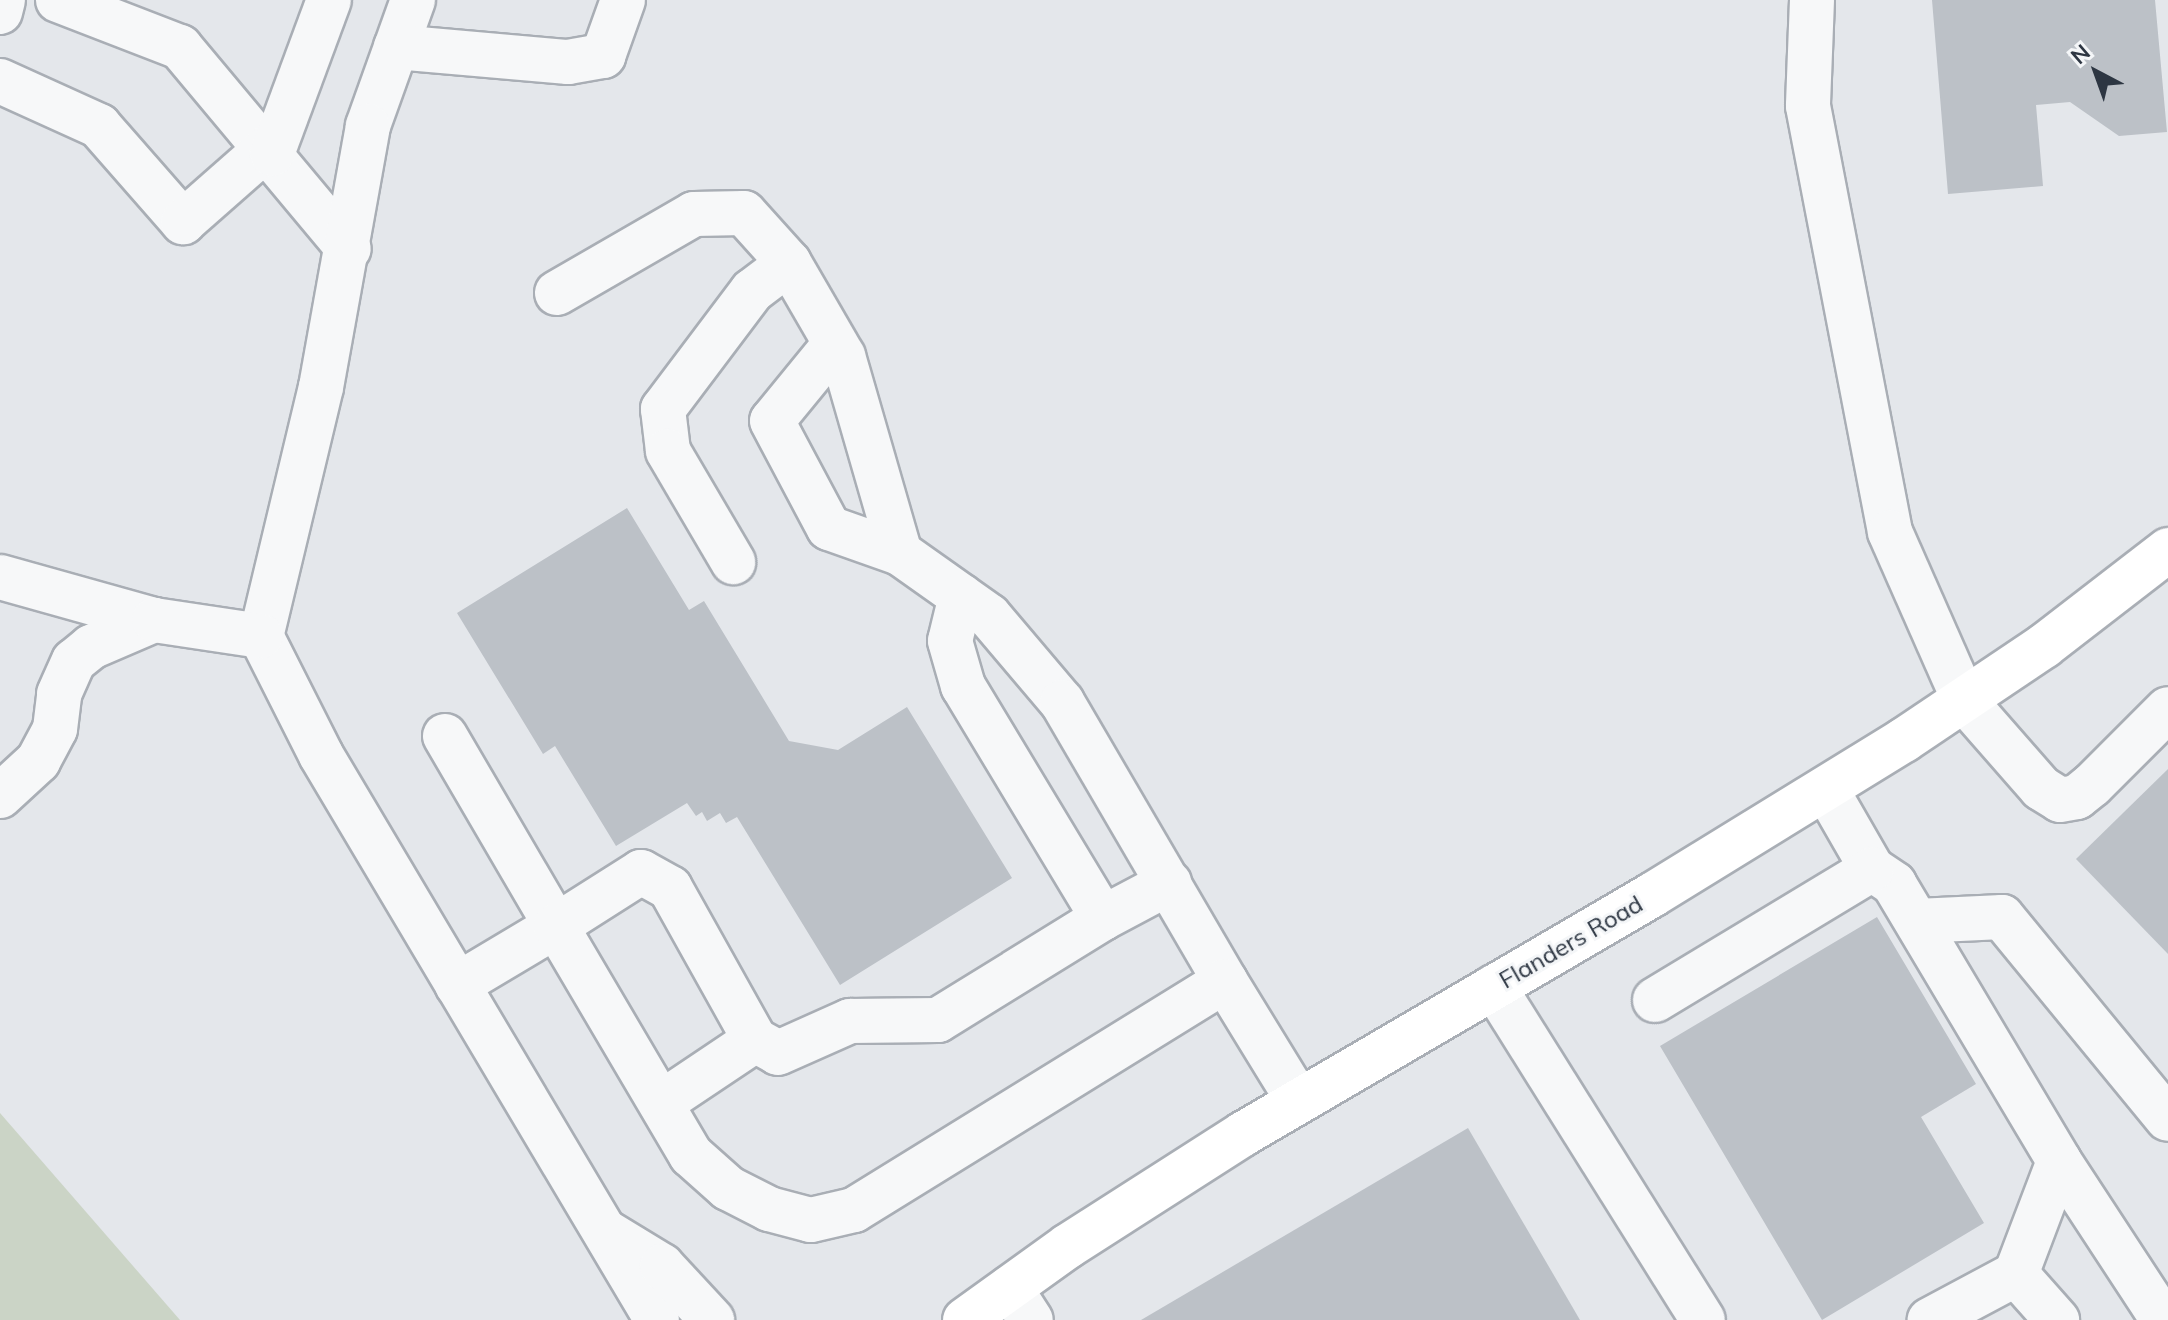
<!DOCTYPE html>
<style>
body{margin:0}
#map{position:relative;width:2168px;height:1320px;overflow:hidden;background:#e4e7eb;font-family:Mulish,sans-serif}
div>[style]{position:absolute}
.green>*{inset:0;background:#cbd4c6}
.building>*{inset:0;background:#bcc1c7}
.roads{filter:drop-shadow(2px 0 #a9aeb5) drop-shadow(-2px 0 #a9aeb5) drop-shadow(0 2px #a9aeb5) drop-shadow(0 -2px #a9aeb5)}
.minor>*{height:44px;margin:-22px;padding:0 22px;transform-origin:22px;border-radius:22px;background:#f7f8f9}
.major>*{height:44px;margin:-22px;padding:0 22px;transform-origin:22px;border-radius:22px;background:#fff}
span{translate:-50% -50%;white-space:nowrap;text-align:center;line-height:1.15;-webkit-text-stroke:6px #f4f6f8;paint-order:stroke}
.street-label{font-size:24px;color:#2d3642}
.north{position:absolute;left:2056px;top:32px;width:80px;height:80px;-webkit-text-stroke:6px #f4f6f8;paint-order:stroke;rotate:319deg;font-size:22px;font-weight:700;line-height:32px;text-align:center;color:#2d3642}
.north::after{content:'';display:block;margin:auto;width:28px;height:36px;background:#2d3642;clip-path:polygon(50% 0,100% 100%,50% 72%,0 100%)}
</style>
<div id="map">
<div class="green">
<div style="clip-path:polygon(0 1113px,180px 1320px,0 1320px)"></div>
</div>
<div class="building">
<div style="clip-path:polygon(1932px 0,2155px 0,2167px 132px,2119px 136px,2070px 102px,2036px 105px,2043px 186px,1948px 194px)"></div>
<div style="clip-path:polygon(627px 508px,689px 610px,704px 601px,789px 741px,838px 750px,907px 707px,1012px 878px,840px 985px,737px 817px,726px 823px,720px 813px,707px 821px,702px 812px,696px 816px,687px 803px,616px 846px,555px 746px,543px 754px,457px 613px)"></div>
<div style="clip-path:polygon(2168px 769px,2168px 954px,2076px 859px)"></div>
<div style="clip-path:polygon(1877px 917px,1976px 1084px,1921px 1117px,1984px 1223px,1822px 1320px,1660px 1046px)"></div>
<div style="clip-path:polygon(1468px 1128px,1580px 1320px,1141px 1320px)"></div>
</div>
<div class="roads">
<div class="minor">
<div style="left:58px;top:0;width:131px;rotate:21.1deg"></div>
<div style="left:180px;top:47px;width:263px;rotate:50.1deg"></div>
<div style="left:413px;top:0;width:134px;rotate:109.7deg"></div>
<div style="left:368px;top:126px;width:265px;rotate:100.2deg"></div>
<div style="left:321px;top:387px;width:256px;rotate:103.5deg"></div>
<div style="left:261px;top:636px;width:133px;rotate:63.2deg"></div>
<div style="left:321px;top:755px;width:657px;rotate:59.26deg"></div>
<div style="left:1812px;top:0;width:106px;rotate:92.2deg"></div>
<div style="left:1808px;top:106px;width:434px;rotate:79.1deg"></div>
<div style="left:1890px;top:532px;width:184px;rotate:66.2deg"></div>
<div style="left:1964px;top:700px;width:117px;rotate:48.8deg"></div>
<div style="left:2041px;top:788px;width:22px;rotate:32deg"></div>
<div style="left:2060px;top:800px;width:17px;rotate:-10deg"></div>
<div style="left:2077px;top:797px;width:19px;rotate:-39deg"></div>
<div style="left:2092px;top:785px;width:107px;rotate:-45deg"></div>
<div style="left:0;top:12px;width:12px;rotate:-76deg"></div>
<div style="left:396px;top:47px;width:173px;rotate:5deg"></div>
<div style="left:568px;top:62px;width:36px;rotate:-10deg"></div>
<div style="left:603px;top:56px;width:59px;rotate:-70.3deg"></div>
<div style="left:0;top:81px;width:109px;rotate:24.4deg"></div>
<div style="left:99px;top:126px;width:128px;rotate:48.8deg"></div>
<div style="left:183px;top:222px;width:112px;rotate:-41.4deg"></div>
<div style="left:272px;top:154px;width:164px;rotate:-69.7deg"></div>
<div style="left:789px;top:263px;width:108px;rotate:59.9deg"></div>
<div style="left:843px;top:356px;width:205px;rotate:73.9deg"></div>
<div style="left:900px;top:553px;width:109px;rotate:35.3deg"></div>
<div style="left:989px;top:616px;width:113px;rotate:49.7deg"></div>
<div style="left:1062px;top:702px;width:323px;rotate:59.7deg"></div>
<div style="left:557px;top:293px;width:158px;rotate:-30deg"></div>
<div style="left:694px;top:214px;width:50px;rotate:-1.1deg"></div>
<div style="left:744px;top:213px;width:67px;rotate:48deg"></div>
<div style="left:789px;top:263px;width:46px;rotate:142.9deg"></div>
<div style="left:752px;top:291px;width:148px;rotate:127deg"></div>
<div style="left:663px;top:409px;width:42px;rotate:83.2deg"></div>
<div style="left:668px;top:451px;width:129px;rotate:59.6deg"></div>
<div style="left:835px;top:344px;width:99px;rotate:129.3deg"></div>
<div style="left:772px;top:421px;width:121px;rotate:62deg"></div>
<div style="left:829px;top:528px;width:75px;rotate:19.4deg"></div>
<div style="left:0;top:577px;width:160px;rotate:15.6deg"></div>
<div style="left:961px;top:596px;width:46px;rotate:103.7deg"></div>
<div style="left:950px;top:641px;width:47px;rotate:73.9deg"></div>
<div style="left:963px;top:686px;width:271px;rotate:58.9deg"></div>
<div style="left:1103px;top:918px;width:75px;rotate:-27.9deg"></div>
<div style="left:445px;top:736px;width:220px;rotate:59.7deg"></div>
<div style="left:556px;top:926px;width:115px;rotate:149.2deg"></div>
<div style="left:1826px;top:789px;width:92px;rotate:60.1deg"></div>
<div style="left:1872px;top:869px;width:27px;rotate:34deg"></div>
<div style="left:1894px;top:884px;width:322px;rotate:59.2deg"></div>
<div style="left:2059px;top:1161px;width:121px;rotate:110.8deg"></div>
<div style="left:2016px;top:1274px;width:98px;rotate:151.9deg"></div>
<div style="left:0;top:796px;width:52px;rotate:-42.6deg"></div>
<div style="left:38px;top:761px;width:36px;rotate:-62deg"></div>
<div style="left:55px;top:729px;width:35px;rotate:-83deg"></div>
<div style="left:59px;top:694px;width:36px;rotate:-66deg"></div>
<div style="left:74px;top:661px;width:22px;rotate:-39deg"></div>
<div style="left:91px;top:647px;width:69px;rotate:-23.2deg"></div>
<div style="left:154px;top:620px;width:108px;rotate:8.5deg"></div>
<div style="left:1917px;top:921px;width:85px;rotate:-2.7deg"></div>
<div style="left:2002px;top:917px;width:261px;rotate:50.6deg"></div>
<div style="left:1494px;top:987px;width:393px;rotate:57.9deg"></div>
<div style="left:1655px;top:1000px;width:253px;rotate:-31.1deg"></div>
<div style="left:755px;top:1040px;width:174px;rotate:-119.2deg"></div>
<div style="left:670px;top:888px;width:33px;rotate:-151deg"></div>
<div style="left:641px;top:872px;width:101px;rotate:147.6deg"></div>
<div style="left:556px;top:926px;width:266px;rotate:59.5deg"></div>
<div style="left:691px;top:1155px;width:50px;rotate:41.7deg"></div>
<div style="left:728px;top:1188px;width:46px;rotate:27.1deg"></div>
<div style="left:769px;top:1209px;width:43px;rotate:14.7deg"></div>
<div style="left:811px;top:1220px;width:44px;rotate:-13.1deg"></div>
<div style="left:854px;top:1210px;width:436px;rotate:-31.7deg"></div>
<div style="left:1225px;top:981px;width:140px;rotate:58.5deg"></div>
<div style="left:661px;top:1103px;width:113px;rotate:-33.8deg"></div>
<div style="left:755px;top:1040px;width:26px;rotate:29deg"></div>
<div style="left:778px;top:1053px;width:79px;rotate:-24deg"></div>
<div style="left:850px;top:1021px;width:88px;rotate:-0.7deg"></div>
<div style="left:938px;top:1020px;width:194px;rotate:-31.7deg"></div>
<div style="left:2059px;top:1161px;width:190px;rotate:56.8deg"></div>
<div style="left:608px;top:1233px;width:63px;rotate:31.4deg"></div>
<div style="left:662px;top:1266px;width:74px;rotate:47.2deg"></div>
<div style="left:2016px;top:1274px;width:62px;rotate:48.3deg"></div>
<div style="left:1010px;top:1288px;width:38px;rotate:57deg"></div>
</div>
<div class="major">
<div style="left:965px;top:1320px;width:127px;rotate:-35.7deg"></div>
<div style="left:1068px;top:1246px;width:208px;rotate:-32.6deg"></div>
<div style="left:1243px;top:1134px;width:474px;rotate:-30.3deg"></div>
<div style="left:1652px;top:895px;width:296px;rotate:-31.6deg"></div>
<div style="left:1904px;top:740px;width:169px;rotate:-33.9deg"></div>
<div style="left:2044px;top:646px;width:157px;rotate:-37.7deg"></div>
</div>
</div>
<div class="street-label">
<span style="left:1571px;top:942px;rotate:-30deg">Flanders Road</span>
</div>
<div class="north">N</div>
</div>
